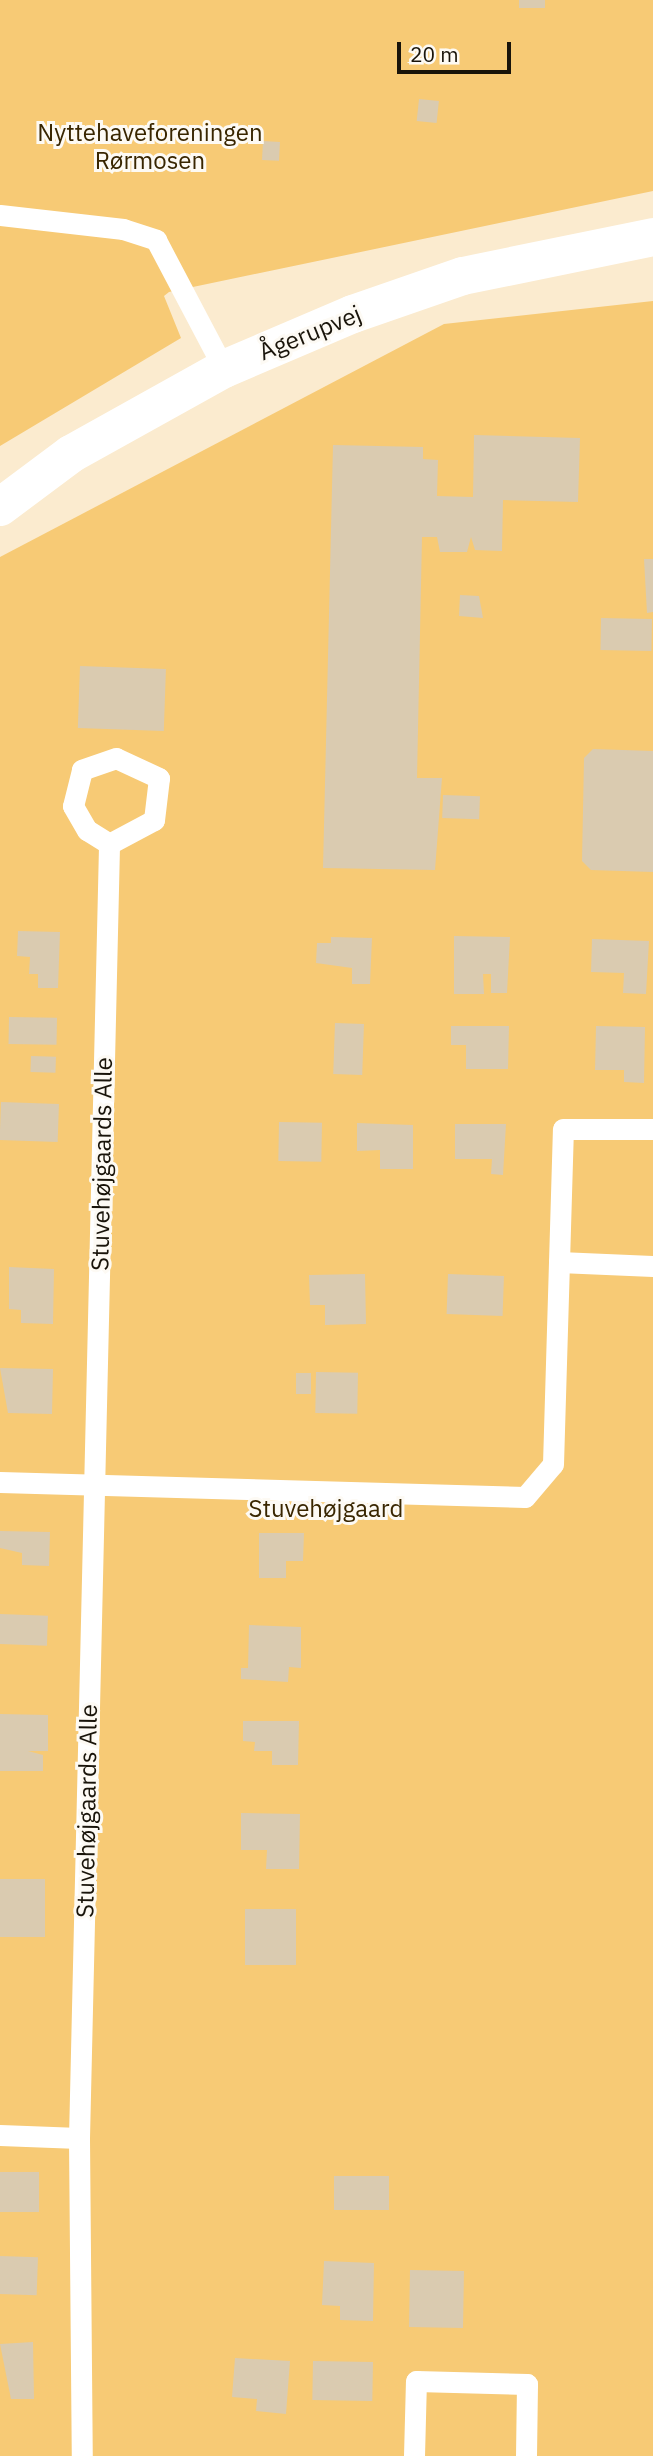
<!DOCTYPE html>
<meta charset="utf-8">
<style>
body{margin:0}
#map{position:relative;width:653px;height:2456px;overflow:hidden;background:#fbebcf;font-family:"IBM Plex Sans",sans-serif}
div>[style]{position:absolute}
.green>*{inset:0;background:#f7ca75}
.building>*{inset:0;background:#dacbb0;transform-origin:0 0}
.service>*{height:21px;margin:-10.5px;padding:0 10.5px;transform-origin:10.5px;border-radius:10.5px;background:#fff}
.tertiary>*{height:38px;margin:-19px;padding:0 19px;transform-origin:19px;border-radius:19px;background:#fff}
span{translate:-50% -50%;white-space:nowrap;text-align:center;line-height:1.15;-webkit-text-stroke:6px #fdfaf4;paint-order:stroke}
.park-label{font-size:24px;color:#392600}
.street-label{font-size:24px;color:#19140a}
.scale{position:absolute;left:397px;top:42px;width:114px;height:32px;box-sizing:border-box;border:4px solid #19140a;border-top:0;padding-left:9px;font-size:21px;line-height:24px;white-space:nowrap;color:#19140a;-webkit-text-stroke:5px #fdfaf4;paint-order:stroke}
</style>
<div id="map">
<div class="green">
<div style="clip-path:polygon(0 0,653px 0,653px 191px,169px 292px,164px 296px,181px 338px,0 446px)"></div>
<div style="clip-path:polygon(653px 301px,653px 2456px,0 2456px,0 557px,444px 324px)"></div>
</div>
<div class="building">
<div style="left:519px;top:0;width:26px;height:8px"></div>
<div style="left:419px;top:99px;width:20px;height:22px;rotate:6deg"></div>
<div style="left:263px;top:141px;width:17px;height:19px;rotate:3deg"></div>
<div style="clip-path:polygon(474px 435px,580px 438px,578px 502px,503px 500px,502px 551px,475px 550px,471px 537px,467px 552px,440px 552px,437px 537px,422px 537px,417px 778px,442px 778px,435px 870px,323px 868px,333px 445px,423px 447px,423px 459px,438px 460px,437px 496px,473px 497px)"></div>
<div style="clip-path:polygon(644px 559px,653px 559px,653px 612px,647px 613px)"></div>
<div style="clip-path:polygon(460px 595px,479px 596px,483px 618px,459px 616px)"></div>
<div style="left:601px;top:618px;width:51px;height:32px;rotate:1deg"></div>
<div style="left:80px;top:666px;width:86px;height:62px;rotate:2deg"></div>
<div style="clip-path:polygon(593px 749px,653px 751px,653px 872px,591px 870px,582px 861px,584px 758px)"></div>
<div style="left:443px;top:795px;width:37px;height:23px;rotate:2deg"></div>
<div style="clip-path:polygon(18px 931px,60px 932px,58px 988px,38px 988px,38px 974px,29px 974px,30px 957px,17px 956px)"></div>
<div style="clip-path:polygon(454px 936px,510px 937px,507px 993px,491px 993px,491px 974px,483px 974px,484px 994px,454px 994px)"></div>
<div style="clip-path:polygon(331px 937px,372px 938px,370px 984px,352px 984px,352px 968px,316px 963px,317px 943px,331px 943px)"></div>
<div style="clip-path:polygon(592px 939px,649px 941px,646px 994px,623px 993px,624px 973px,591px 972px)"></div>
<div style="left:9px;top:1017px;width:48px;height:27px;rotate:1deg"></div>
<div style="left:335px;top:1023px;width:29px;height:51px;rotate:2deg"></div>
<div style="clip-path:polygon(451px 1026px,509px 1026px,508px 1069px,466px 1069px,466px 1045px,451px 1045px)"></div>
<div style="clip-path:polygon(596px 1026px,645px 1027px,644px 1083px,624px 1082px,624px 1070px,595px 1070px)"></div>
<div style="left:31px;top:1056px;width:25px;height:16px;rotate:2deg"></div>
<div style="left:1px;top:1102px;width:58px;height:38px;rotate:2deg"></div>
<div style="left:279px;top:1122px;width:43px;height:39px;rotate:1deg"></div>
<div style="clip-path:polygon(357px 1123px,413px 1125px,413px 1169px,380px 1169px,380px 1150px,357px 1151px)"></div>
<div style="clip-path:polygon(455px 1124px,506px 1124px,503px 1175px,491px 1174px,492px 1159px,455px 1159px)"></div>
<div style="clip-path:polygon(9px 1267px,54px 1269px,53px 1324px,21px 1323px,21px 1310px,9px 1309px)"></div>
<div style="clip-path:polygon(365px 1274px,366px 1324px,325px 1325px,325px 1305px,310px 1305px,309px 1275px)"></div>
<div style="left:448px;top:1274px;width:56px;height:40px;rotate:2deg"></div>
<div style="clip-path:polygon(0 1368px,53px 1369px,52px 1414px,8px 1413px)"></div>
<div style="left:316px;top:1372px;width:42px;height:41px;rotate:1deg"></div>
<div style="left:296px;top:1373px;width:15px;height:21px"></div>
<div style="clip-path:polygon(0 1531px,50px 1532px,49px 1566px,22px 1565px,22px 1553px,0 1548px)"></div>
<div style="clip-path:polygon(259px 1533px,304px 1533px,303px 1561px,286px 1561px,286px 1578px,259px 1578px)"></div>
<div style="left:0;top:1614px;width:48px;height:30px;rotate:2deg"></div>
<div style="clip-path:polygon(249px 1625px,301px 1627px,301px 1668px,289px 1667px,288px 1682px,241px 1679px,241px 1668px,248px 1668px)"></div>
<div style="clip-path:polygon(0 1714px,48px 1715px,48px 1751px,28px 1751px,43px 1755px,43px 1771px,0 1771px)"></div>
<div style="clip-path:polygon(243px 1721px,299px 1721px,298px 1765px,272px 1765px,272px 1751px,254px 1751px,255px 1742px,243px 1741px)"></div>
<div style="clip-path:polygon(241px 1813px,300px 1814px,299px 1869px,266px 1869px,267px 1850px,241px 1850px)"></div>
<div style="left:0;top:1879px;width:45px;height:58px"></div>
<div style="left:245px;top:1909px;width:51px;height:56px"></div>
<div style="left:0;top:2172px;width:39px;height:40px"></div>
<div style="left:334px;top:2176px;width:55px;height:34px"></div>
<div style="left:0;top:2256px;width:38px;height:38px;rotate:2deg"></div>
<div style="clip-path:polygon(324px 2261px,374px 2263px,373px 2321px,340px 2320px,340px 2306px,322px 2305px)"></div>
<div style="left:410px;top:2270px;width:54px;height:57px;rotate:1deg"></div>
<div style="clip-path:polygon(33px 2342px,34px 2399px,11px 2399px,0 2344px)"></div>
<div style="clip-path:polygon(235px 2358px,290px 2361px,286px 2414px,256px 2411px,257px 2399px,232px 2397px)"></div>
<div style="left:313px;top:2361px;width:60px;height:39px;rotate:1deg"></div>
</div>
<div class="service">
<div style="left:0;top:215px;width:124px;rotate:6.5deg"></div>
<div style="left:123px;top:229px;width:35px;rotate:18deg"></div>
<div style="left:156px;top:240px;width:146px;rotate:62.2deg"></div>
<div style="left:559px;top:1262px;width:94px;rotate:2.4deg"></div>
<div style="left:0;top:1482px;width:525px;rotate:1.64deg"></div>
<div style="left:525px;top:1497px;width:43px;rotate:-49.7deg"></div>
<div style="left:553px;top:1464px;width:335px;rotate:-88.3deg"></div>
<div style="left:563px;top:1129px;width:90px"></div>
<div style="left:0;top:2135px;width:79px;rotate:2.2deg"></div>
<div style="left:79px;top:2138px;width:318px;rotate:89.5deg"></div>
<div style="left:79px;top:2138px;width:1294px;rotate:-88.67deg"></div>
<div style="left:109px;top:844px;width:51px;rotate:-28.1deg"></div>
<div style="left:154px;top:820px;width:42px;rotate:-83.2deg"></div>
<div style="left:159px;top:778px;width:47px;rotate:-155.1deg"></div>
<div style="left:116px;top:758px;width:36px;rotate:161deg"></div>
<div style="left:82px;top:770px;width:37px;rotate:104deg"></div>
<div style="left:73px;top:806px;width:28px;rotate:60deg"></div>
<div style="left:87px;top:830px;width:26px;rotate:32deg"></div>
<div style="left:414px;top:2456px;width:75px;rotate:-88.5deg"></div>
<div style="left:416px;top:2381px;width:111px;rotate:1.5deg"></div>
<div style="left:527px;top:2384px;width:72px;rotate:90.8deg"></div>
</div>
<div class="tertiary">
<div style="left:0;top:507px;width:89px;rotate:-36.7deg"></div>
<div style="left:71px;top:454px;width:175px;rotate:-29.1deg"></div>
<div style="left:224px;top:369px;width:140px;rotate:-23.1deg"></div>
<div style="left:353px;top:314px;width:116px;rotate:-19.1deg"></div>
<div style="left:463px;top:276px;width:194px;rotate:-11.6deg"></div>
</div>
<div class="park-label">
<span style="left:150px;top:147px">Nyttehaveforeningen<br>Rørmosen</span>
<span style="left:326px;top:1509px">Stuvehøjgaard</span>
</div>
<div class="street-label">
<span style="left:310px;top:333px;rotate:-22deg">Ågerupvej</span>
<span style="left:102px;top:1164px;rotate:-89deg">Stuvehøjgaards Alle</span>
<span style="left:87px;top:1811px;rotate:-89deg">Stuvehøjgaards Alle</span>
</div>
<div class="scale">20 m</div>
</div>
